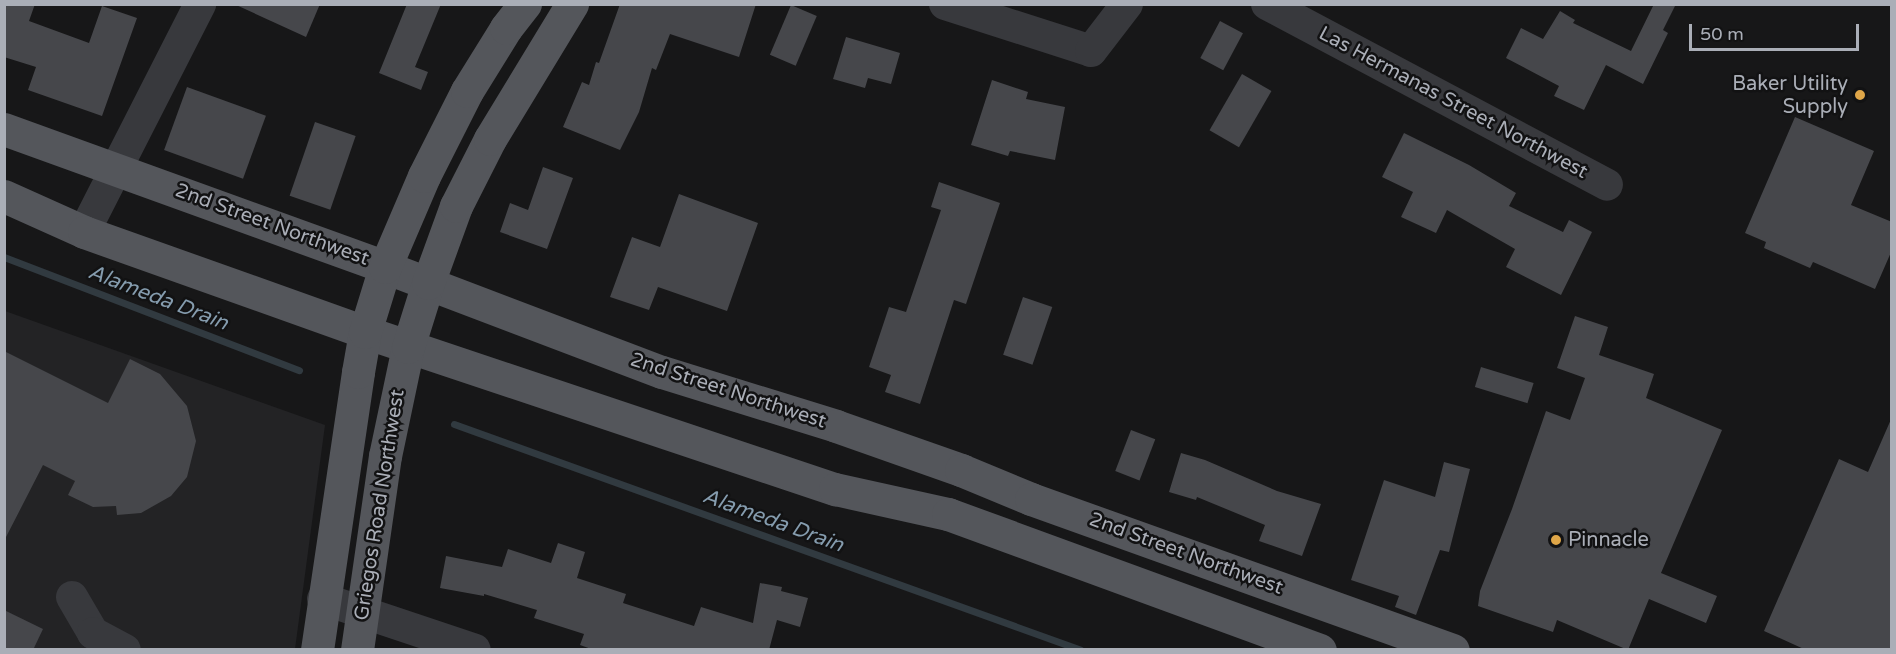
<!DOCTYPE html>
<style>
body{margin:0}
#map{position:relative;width:1896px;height:654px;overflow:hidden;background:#171718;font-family:"Varela Round",sans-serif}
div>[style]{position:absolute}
.built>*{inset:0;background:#232325}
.stream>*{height:7px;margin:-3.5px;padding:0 3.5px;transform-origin:3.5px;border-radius:3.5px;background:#313a40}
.building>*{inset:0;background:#46474b;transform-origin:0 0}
.minor>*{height:32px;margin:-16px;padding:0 16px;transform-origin:16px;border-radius:16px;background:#38393d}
.major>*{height:33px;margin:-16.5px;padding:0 16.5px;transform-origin:16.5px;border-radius:16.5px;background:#54565b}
.dots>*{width:16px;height:16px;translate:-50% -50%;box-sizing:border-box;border:3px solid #121213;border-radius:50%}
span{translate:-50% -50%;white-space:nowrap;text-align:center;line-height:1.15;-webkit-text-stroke:5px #121213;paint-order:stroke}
.poi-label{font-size:20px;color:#aaaeb7}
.right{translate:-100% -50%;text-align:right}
.left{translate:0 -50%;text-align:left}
.street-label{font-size:20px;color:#aaaeb7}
.water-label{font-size:21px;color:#859cae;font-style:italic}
.frame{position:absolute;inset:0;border:6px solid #aaaeb7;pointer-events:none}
.scale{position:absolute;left:1689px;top:24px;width:170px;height:27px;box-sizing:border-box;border:3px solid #aaaeb7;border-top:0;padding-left:8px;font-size:18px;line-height:21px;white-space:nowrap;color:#aaaeb7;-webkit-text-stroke:4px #121213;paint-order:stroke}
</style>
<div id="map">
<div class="built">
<div style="clip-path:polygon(5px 311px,325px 425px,295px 649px,5px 650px)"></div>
</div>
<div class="stream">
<div style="left:4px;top:257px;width:316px;rotate:21deg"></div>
<div style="left:454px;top:424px;width:666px;rotate:19.82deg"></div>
</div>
<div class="building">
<div style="clip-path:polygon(4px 4px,35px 4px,29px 21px,89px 43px,102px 6px,137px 18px,102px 116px,28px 90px,36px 67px,4px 57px)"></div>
<div style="clip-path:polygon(234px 4px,320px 4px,306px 37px)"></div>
<div style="clip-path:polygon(407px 4px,441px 4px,415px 67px,428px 72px,421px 90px,379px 73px)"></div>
<div style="clip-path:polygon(620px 4px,756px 4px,739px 57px,670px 34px,656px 70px,652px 68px,639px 112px,620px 150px,563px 127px,582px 82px,589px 85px,596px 62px,599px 63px)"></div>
<div style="clip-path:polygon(1654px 4px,1676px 4px,1663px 30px,1668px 33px,1643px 84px,1606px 65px,1584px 110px,1554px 96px,1559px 86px,1506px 58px,1521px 28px,1543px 39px,1560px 11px,1575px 20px,1573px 23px,1631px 51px)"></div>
<div style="left:791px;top:5px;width:28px;height:54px;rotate:23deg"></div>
<div style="left:1220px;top:21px;width:26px;height:42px;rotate:28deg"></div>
<div style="clip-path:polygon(846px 37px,900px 53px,891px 84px,868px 78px,865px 88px,833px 79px)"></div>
<div style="left:1242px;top:74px;width:34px;height:65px;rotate:30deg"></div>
<div style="clip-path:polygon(992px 80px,1028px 92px,1026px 99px,1065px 107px,1055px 160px,1010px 151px,1008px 156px,971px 145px)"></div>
<div style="left:187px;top:87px;width:84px;height:67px;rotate:20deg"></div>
<div style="clip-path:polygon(1795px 117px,1874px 151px,1851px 205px,1892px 222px,1892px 250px,1875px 289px,1813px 262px,1810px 268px,1764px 248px,1766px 242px,1745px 233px)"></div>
<div style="left:315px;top:122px;width:43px;height:78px;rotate:19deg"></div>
<div style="clip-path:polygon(1404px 133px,1469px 165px,1516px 193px,1509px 206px,1563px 232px,1569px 220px,1592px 232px,1561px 295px,1506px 267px,1515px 249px,1447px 210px,1436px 233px,1401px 217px,1413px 192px,1382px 177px)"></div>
<div style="clip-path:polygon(543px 167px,573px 178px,547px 249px,500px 232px,510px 203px,528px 210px)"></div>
<div style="clip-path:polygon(939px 182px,1000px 203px,966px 304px,954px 300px,920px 404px,885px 392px,891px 375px,869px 367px,889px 307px,906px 312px,941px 210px,931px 207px)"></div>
<div style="clip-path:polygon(679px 194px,758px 223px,727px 311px,658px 287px,649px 310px,610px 297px,632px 237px,660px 247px)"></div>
<div style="left:1023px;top:297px;width:31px;height:61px;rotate:19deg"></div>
<div style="clip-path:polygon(1575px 316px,1608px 327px,1599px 355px,1654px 374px,1646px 398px,1722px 430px,1661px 573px,1717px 596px,1706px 623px,1649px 599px,1628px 650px,1557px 620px,1553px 632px,1478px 606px,1480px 591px,1512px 509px,1546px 411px,1570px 420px,1585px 378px,1557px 368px)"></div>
<div style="clip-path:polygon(4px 351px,108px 403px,130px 359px,160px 374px,187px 406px,196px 441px,187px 477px,171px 496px,141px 513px,117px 515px,116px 506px,93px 507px,68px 495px,75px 481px,43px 465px,4px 541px)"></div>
<div style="left:1481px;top:367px;width:55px;height:21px;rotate:17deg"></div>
<div style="clip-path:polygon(1892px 417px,1892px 650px,1806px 650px,1764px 631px,1839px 459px,1868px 472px)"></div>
<div style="left:1131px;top:430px;width:26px;height:44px;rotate:21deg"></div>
<div style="clip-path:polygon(1181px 453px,1205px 460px,1277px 491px,1321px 504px,1302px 556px,1259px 541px,1265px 525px,1197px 497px,1196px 500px,1169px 492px)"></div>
<div style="clip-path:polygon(1444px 462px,1470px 469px,1449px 552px,1440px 550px,1416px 615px,1395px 607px,1399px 596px,1351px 580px,1384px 480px,1435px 497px)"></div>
<div style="clip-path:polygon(558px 543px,585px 552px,577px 578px,626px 594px,623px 603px,694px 626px,701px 607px,753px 623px,760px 583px,782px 587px,781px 591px,808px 598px,800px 627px,777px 620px,769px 650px,594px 650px,580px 645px,584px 634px,534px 618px,537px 610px,484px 594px,484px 596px,440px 588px,446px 556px,502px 567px,508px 549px,551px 563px)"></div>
<div style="clip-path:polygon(4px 610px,43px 629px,33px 650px,4px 650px)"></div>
</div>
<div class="minor">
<div style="left:945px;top:4px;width:153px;rotate:17.8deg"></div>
<div style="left:1091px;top:51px;width:59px;rotate:-52.5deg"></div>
<div style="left:1267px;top:4px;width:385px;rotate:28deg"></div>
<div style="left:84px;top:232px;width:256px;rotate:-63deg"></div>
<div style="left:72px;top:597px;width:42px;rotate:59.7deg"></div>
<div style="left:93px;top:633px;width:36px;rotate:28deg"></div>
<div style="left:323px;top:599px;width:160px;rotate:18.5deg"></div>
</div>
<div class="major">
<div style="left:4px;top:129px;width:405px;rotate:19.9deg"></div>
<div style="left:385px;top:267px;width:296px;rotate:20.8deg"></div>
<div style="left:662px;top:372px;width:182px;rotate:17.2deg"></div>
<div style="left:836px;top:426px;width:133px;rotate:19.4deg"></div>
<div style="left:961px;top:470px;width:76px;rotate:22.5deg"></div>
<div style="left:1031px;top:499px;width:448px;rotate:19.7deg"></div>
<div style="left:4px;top:196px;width:88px;rotate:24.2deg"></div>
<div style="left:84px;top:232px;width:298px;rotate:19.6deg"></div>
<div style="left:365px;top:332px;width:496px;rotate:18.5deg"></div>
<div style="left:835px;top:489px;width:116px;rotate:12.5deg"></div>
<div style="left:948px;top:514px;width:396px;rotate:20.1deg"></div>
<div style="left:317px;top:650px;width:281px;rotate:-81.6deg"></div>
<div style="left:358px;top:372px;width:41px;rotate:-80.1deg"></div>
<div style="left:365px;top:332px;width:68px;rotate:-72.9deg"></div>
<div style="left:385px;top:267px;width:99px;rotate:-66.8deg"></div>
<div style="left:424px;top:176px;width:95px;rotate:-63.2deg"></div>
<div style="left:467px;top:91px;width:74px;rotate:-58.2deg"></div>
<div style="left:506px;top:28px;width:31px;rotate:-52deg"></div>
<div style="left:357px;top:650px;width:196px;rotate:-81.8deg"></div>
<div style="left:385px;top:456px;width:111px;rotate:-78.1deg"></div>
<div style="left:408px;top:347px;width:67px;rotate:-72.6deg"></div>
<div style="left:428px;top:283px;width:82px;rotate:-70deg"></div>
<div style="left:456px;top:206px;width:75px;rotate:-63.1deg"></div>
<div style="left:490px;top:139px;width:158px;rotate:-58.7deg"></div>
</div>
<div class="dots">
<div style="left:1860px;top:95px;background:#dfa648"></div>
<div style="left:1556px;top:540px;background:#dfa648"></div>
</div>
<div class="poi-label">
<span class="right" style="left:1848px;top:96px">Baker Utility<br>Supply</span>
<span class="left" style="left:1568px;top:540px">Pinnacle</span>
</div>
<div class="street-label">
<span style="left:1453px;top:103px;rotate:28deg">Las Hermanas Street Northwest</span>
<span style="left:272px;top:225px;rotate:20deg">2nd Street Northwest</span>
<span style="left:728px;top:391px;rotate:18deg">2nd Street Northwest</span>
<span style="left:380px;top:505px;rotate:-81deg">Griegos Road Northwest</span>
<span style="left:1186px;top:554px;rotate:20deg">2nd Street Northwest</span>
</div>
<div class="water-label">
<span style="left:158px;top:298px;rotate:21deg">Alameda Drain</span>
<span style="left:773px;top:521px;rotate:20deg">Alameda Drain</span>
</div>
<div class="frame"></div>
<div class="scale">50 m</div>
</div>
